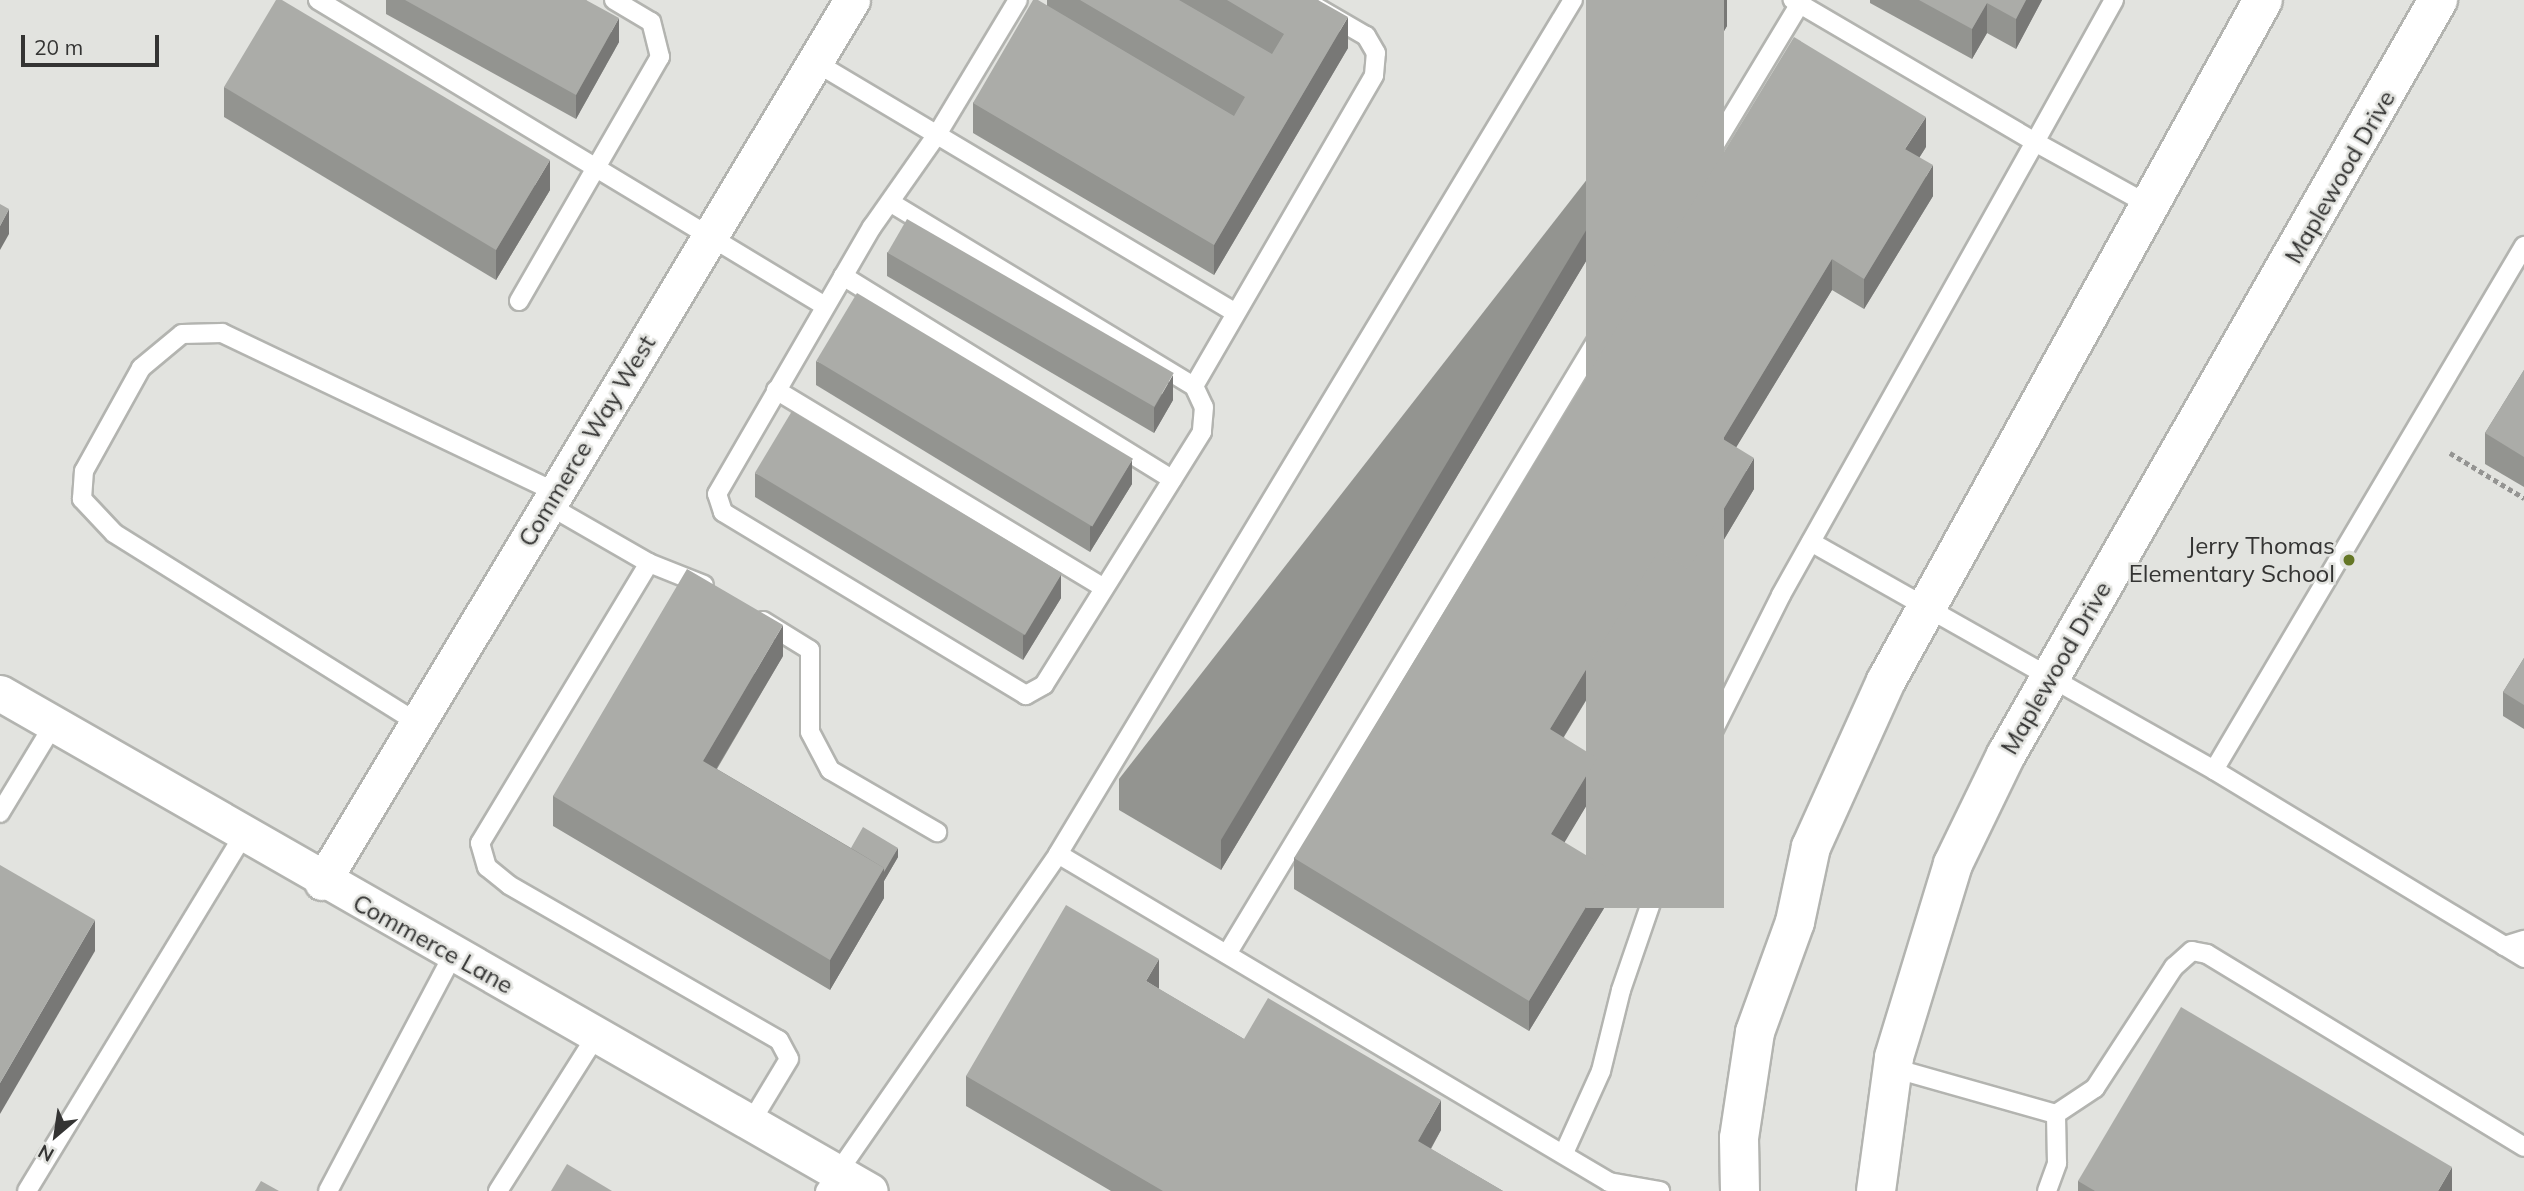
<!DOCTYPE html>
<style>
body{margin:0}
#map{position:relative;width:2524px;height:1191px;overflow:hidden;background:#e2e3df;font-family:Mulish,sans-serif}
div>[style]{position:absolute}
.path>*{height:4.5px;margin-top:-2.25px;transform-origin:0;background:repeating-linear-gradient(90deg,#949492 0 5px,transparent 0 8.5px)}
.roads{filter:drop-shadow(2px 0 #b3b4b0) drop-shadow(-2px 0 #b3b4b0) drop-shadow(0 2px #b3b4b0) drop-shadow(0 -2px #b3b4b0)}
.service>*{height:18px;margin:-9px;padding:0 9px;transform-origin:9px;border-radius:9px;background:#fff}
.minor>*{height:35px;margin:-17.5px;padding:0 17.5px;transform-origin:17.5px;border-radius:17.5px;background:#fff}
.tertiary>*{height:38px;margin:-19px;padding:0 19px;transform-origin:19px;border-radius:19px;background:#fff}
.wall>*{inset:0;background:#939490}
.shaded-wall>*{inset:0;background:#787876}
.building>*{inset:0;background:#abaca8;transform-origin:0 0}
.dots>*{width:19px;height:19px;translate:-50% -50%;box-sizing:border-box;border:4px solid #e2e3df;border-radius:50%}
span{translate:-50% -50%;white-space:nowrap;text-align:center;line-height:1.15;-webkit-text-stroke:5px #e2e3df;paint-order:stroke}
.street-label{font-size:24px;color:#343433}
.poi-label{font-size:24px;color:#343433}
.right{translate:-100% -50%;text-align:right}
.north{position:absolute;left:21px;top:1100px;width:70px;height:70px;-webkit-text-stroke:5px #e2e3df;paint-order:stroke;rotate:209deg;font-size:19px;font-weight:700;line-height:28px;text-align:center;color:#343433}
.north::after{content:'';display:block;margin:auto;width:24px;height:32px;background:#343433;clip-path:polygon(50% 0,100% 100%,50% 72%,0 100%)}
.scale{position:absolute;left:21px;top:35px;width:138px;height:32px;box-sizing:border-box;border:4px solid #343433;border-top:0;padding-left:9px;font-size:21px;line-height:24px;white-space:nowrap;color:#343433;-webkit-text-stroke:5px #e2e3df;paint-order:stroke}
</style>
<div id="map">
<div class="path">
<div style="left:2450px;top:453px;width:87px;rotate:31.3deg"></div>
</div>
<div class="roads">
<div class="service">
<div style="left:318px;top:0;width:592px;rotate:31.11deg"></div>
<div style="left:2114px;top:0;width:162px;rotate:119.1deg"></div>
<div style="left:2035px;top:142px;width:130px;rotate:28.9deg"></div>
<div style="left:815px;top:62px;width:490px;rotate:30.8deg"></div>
<div style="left:893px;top:204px;width:352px;rotate:31.2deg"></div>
<div style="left:1194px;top:386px;width:23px;rotate:65deg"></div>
<div style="left:1204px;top:407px;width:25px;rotate:95deg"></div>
<div style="left:1202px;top:432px;width:298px;rotate:122deg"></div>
<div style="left:1044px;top:685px;width:21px;rotate:151deg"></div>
<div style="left:1026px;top:695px;width:354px;rotate:-148.9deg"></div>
<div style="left:723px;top:512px;width:19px;rotate:-108deg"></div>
<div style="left:717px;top:494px;width:309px;rotate:-59.9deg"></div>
<div style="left:872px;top:227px;width:115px;rotate:-54.9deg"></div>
<div style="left:938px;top:133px;width:155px;rotate:-59deg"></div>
<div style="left:843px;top:276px;width:387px;rotate:31.7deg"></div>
<div style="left:519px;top:301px;width:282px;rotate:-60deg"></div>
<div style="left:660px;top:57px;width:36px;rotate:-104deg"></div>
<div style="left:651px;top:22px;width:43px;rotate:-149.3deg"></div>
<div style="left:1194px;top:386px;width:359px;rotate:-59.9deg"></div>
<div style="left:1374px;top:75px;width:22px;rotate:-85deg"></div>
<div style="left:1376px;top:53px;width:20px;rotate:-120deg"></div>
<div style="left:1366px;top:36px;width:72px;rotate:-149.9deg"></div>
<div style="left:776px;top:390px;width:383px;rotate:31.1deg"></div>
<div style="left:548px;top:505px;width:116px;rotate:29.9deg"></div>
<div style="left:649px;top:563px;width:59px;rotate:21.8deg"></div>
<div style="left:1811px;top:542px;width:463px;rotate:29.5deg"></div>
<div style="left:2214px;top:770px;width:363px;rotate:31.2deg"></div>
<div style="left:649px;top:563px;width:327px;rotate:121.1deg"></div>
<div style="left:480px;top:843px;width:25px;rotate:74deg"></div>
<div style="left:487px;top:867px;width:28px;rotate:39deg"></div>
<div style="left:509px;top:885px;width:311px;rotate:29.9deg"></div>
<div style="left:779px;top:1040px;width:21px;rotate:62deg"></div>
<div style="left:789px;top:1059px;width:74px;rotate:121.1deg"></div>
<div style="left:763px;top:621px;width:55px;rotate:31.7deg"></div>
<div style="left:810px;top:650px;width:82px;rotate:90deg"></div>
<div style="left:810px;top:732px;width:43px;rotate:62.2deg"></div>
<div style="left:830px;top:770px;width:124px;rotate:30.1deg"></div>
<div style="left:418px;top:723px;width:358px;rotate:-148deg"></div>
<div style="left:114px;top:533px;width:47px;rotate:-133.3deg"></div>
<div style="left:82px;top:499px;width:28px;rotate:-86deg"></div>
<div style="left:84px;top:471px;width:118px;rotate:-61deg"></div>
<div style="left:141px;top:368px;width:53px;rotate:-39.7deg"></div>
<div style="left:182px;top:334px;width:40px;rotate:-1.4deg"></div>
<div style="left:222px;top:333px;width:370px;rotate:25.5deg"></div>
<div style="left:2214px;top:770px;width:609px;rotate:-59.39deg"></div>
<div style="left:0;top:813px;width:104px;rotate:-58.8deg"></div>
<div style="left:1058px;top:854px;width:641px;rotate:30.76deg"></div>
<div style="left:1609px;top:1182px;width:52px;rotate:10deg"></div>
<div style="left:2504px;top:946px;width:21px;rotate:-17deg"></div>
<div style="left:1227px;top:954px;width:1114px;rotate:-58.92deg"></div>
<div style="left:1893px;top:1068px;width:169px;rotate:15.8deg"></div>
<div style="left:2056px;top:1114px;width:47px;rotate:-33.7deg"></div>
<div style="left:2095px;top:1088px;width:145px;rotate:-56.9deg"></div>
<div style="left:2174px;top:967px;width:24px;rotate:-42deg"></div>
<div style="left:2192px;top:951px;width:15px;rotate:11deg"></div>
<div style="left:2207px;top:954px;width:371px;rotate:31.3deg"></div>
<div style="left:1564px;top:1153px;width:90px;rotate:-65.7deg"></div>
<div style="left:1601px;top:1071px;width:83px;rotate:-76.1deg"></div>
<div style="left:1621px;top:990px;width:255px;rotate:-71deg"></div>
<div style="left:1704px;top:749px;width:172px;rotate:-63.4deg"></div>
<div style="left:1781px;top:595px;width:519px;rotate:-60.72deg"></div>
<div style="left:2035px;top:142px;width:281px;rotate:-149.6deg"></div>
<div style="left:27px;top:1191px;width:416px;rotate:-58.7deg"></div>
<div style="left:328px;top:1191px;width:267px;rotate:-62.1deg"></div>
<div style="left:498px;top:1191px;width:183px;rotate:-57.7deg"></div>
<div style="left:825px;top:1191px;width:410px;rotate:-55.3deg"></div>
<div style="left:1058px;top:854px;width:997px;rotate:-58.91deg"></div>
<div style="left:2047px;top:1191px;width:30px;rotate:-70deg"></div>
<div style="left:2057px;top:1163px;width:49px;rotate:-91.2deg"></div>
</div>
<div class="minor">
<div style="left:0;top:693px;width:1002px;rotate:29.79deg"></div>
<div style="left:322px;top:882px;width:1029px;rotate:-59deg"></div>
</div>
<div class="tertiary">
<div style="left:1740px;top:1191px;width:53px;rotate:-91.1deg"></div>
<div style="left:1739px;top:1138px;width:107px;rotate:-81.4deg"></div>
<div style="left:1755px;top:1032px;width:117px;rotate:-70deg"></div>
<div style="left:1795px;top:922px;width:77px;rotate:-78deg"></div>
<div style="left:1811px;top:847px;width:182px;rotate:-65.7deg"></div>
<div style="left:1886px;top:681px;width:778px;rotate:-61.03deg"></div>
<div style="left:1876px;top:1191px;width:135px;rotate:-82.3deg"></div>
<div style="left:1894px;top:1057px;width:202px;rotate:-73deg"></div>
<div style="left:1953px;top:864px;width:121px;rotate:-64.1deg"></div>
<div style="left:2006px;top:755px;width:870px;rotate:-60.22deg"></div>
</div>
</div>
<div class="wall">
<div style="clip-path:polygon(386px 0,586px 0,619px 42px,576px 119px,386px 14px)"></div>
<div style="clip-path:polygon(1047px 0,1318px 0,1348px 48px,1214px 275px,973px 133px,973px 103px,1047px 5px)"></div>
<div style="clip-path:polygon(1727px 0,1727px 26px,1221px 870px,1119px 810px,1119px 779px)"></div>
<div style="clip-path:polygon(1870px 0,2042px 0,2016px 49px,1987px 33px,1972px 59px,1870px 3px)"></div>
<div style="clip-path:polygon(224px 87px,550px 190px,496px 280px,224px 117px)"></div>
<div style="clip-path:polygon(1926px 147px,1919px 158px,1933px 196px,1864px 309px,1832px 290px,1736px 447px,1754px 489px,1688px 600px,1658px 582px,1564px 737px,1597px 788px,1564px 842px,1609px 900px,1529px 1031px,1294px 889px,1294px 858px)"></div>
<div style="clip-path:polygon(887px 252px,1173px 400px,1154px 433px,887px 276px)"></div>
<div style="clip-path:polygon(816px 361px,1132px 484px,1090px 552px,816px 385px)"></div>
<div style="clip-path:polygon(2524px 370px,2524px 487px,2485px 464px,2485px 433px)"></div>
<div style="clip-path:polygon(755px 473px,1061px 598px,1023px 660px,755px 497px)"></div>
<div style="clip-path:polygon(783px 656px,717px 769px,851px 848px,898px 857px,884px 881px,884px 898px,830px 990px,553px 826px,553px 796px)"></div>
<div style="clip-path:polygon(2524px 658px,2524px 729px,2503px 716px,2503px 692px)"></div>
<div style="clip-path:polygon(1159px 989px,1244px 1039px,1441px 1130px,1431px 1149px,1503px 1191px,1111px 1191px,966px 1106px,966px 1076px)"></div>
<div style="clip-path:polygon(2078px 1181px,2452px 1191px,2078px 1191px)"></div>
</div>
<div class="shaded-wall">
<div style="clip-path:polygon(1724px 0,1727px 0,1727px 26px,1221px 870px,1221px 840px)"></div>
<div style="clip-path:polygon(2026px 0,2042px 0,2016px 49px,2016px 19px)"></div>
<div style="clip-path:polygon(1987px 3px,1987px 33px,1972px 59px,1972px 29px)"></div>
<div style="clip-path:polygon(1348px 17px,1348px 48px,1214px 275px,1214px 245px)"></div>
<div style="clip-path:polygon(619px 18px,619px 42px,576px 119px,576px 95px)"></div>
<div style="clip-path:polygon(1926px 117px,1926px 147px,1905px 180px,1905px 149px)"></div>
<div style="clip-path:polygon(550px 160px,550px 190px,496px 280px,496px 250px)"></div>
<div style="clip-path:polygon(1933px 165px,1933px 196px,1864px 309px,1864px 279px)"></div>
<div style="clip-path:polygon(9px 209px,9px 234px,0 250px,0 226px)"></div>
<div style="clip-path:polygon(1832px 259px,1832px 290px,1723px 469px,1723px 439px)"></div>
<div style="clip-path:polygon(1173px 375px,1173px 400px,1154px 433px,1154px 408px)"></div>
<div style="clip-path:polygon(1754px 458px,1754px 489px,1688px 600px,1688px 569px)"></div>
<div style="clip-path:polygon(1132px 460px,1132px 484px,1090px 552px,1090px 527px)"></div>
<div style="clip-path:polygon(1658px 551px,1658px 582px,1550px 759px,1550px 729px)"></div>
<div style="clip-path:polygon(1061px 574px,1061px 598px,1023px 660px,1023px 636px)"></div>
<div style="clip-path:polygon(783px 625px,783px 656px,703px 791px,703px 761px)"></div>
<div style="clip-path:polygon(1597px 758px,1597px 788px,1551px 865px,1551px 834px)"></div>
<div style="clip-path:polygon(898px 848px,898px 857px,884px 881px,884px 898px,830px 990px,830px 960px,884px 868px)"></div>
<div style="clip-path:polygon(1609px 869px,1609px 900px,1529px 1031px,1529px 1001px)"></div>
<div style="clip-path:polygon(95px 920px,95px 951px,0 1114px,0 1083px)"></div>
<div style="clip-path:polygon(1159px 959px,1159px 989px,1146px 981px)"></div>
<div style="clip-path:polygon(1441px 1100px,1441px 1130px,1418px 1171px,1418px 1141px)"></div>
<div style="clip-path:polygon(2452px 1167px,2452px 1191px,2438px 1191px)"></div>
</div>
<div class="building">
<div style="clip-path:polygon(276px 0,282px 0,550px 160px,496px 250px,224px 87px)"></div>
<div style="clip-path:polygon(405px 0,586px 0,619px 18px,576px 95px)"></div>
<div style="clip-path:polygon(1033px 0,1038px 0,1234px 116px,1245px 97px,1080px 0,1179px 0,1272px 54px,1284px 34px,1227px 0,1318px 0,1348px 17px,1214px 245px,973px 103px)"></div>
<div style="left:1586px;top:0;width:138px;height:908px"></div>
<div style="clip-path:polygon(1919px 0,2026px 0,2016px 19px,1987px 3px,1972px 29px)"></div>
<div style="clip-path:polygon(1794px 37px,1926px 117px,1905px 149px,1933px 165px,1864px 279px,1832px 259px,1723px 439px,1754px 458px,1688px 569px,1658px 551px,1550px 729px,1597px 758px,1551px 834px,1609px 869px,1529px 1001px,1294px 858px)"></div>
<div style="clip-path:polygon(0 204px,9px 209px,0 226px)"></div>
<div style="left:907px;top:219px;width:308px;height:39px;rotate:30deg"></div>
<div style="left:857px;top:293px;width:322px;height:79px;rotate:31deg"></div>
<div style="clip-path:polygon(2524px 370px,2524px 457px,2485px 433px)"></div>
<div style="left:792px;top:411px;width:315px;height:72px;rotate:31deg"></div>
<div style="clip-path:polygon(687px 569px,783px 625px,703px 761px,884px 868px,830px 960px,553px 796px)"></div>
<div style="clip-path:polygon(2524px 658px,2524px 705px,2503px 692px)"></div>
<div style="clip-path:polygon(863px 827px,898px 848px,884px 872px,884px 868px,851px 848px)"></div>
<div style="clip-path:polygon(0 865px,95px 920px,0 1083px)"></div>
<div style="clip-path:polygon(1066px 905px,1159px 959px,1146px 981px,1244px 1039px,1268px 998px,1441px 1100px,1418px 1141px,1503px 1191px,1163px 1191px,966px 1076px)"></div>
<div style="clip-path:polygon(2181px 1007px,2452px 1167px,2438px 1191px,2095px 1191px,2078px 1181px)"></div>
<div style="clip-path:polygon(567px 1164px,612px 1191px,551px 1191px)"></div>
<div style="clip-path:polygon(261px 1181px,279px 1191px,255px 1191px)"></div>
</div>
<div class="dots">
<div style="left:2349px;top:560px;background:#657726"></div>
</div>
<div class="street-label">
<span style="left:2340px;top:177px;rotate:-60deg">Maplewood Drive</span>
<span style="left:587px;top:441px;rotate:-59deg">Commerce Way West</span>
<span style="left:2056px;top:668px;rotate:-60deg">Maplewood Drive</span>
<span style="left:433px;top:944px;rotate:29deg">Commerce Lane</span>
</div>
<div class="poi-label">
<span class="right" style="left:2335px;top:560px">Jerry Thomas<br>Elementary School</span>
</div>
<div class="north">N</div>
<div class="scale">20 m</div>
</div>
